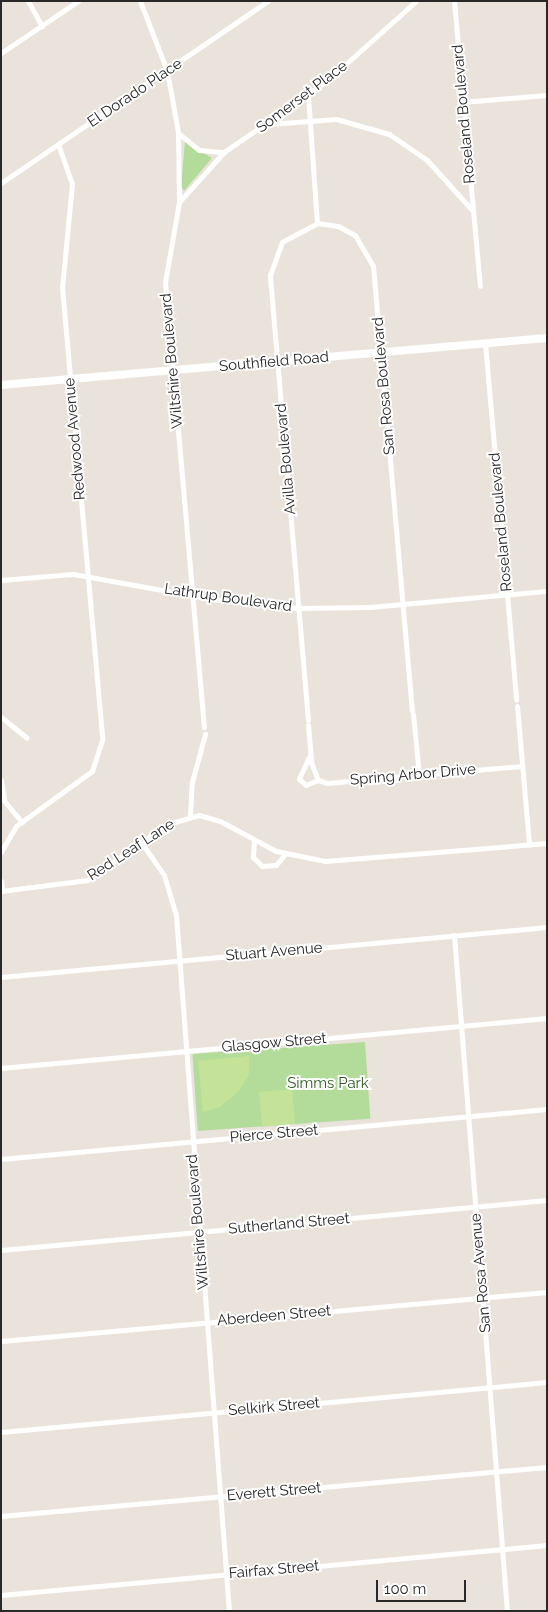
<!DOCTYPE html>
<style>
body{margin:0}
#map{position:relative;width:548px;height:1612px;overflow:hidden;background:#eae3db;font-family:Raleway,sans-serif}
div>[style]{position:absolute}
.green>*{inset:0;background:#b3dc9b;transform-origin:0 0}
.pitch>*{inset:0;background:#c4e398;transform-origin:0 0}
.minor>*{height:5px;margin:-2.5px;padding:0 2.5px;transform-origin:2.5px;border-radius:2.5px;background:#fff}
.secondary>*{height:8px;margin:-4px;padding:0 4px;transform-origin:4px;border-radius:4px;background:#fff}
span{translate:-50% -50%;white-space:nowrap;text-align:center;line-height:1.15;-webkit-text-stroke:4px #fff;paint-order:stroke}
.street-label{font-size:15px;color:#282828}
.park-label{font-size:15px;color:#2d5f1f}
.frame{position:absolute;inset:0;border:2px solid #282828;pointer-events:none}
.scale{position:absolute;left:376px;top:1580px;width:90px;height:22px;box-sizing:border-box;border:2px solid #282828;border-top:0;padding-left:6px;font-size:15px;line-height:18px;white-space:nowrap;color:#282828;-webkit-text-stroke:4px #fff;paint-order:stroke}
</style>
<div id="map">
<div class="green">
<div style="clip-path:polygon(185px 142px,212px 158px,184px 191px,181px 185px)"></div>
<div style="left:365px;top:1042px;width:77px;height:173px;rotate:86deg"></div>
</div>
<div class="pitch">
<div style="clip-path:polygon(249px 1056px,249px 1074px,240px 1090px,220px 1107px,203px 1112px,198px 1061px)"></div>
<div style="left:292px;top:1089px;width:35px;height:33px;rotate:85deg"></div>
</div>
<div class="minor">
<div style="left:28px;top:1px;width:29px;rotate:61deg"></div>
<div style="left:140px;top:1px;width:75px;rotate:68.9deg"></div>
<div style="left:167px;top:71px;width:62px;rotate:79.8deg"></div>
<div style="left:178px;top:132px;width:70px;rotate:89.2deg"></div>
<div style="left:179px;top:202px;width:81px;rotate:99.9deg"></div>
<div style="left:165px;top:282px;width:447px;rotate:85deg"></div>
<div style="left:454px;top:1px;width:286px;rotate:84.8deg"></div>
<div style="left:1px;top:53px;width:93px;rotate:-34deg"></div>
<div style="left:308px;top:95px;width:128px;rotate:86deg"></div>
<div style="left:463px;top:102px;width:84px;rotate:-4.8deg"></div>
<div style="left:270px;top:124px;width:66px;rotate:-4.3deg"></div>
<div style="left:336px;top:119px;width:55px;rotate:15.8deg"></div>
<div style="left:389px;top:134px;width:46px;rotate:34.4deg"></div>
<div style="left:427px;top:160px;width:69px;rotate:48deg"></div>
<div style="left:178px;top:133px;width:27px;rotate:39deg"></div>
<div style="left:199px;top:150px;width:25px;rotate:5deg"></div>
<div style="left:224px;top:152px;width:126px;rotate:-34.7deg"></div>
<div style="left:328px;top:80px;width:118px;rotate:-41.9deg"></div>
<div style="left:58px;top:144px;width:42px;rotate:70.7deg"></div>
<div style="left:72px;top:184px;width:103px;rotate:95.5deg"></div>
<div style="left:62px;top:287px;width:453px;rotate:84.9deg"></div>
<div style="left:1px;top:183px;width:323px;rotate:-34.3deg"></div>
<div style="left:179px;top:202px;width:67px;rotate:-48deg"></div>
<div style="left:485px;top:343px;width:358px;rotate:85deg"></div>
<div style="left:1px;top:580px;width:72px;rotate:-4.8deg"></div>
<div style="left:73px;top:574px;width:147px;rotate:10.2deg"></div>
<div style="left:218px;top:600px;width:81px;rotate:5.6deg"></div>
<div style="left:299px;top:608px;width:71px;rotate:-0.8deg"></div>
<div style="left:370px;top:607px;width:178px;rotate:-5.2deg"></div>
<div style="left:517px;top:706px;width:139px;rotate:85deg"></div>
<div style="left:413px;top:714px;width:61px;rotate:84.4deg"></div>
<div style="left:1px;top:717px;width:33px;rotate:39deg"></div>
<div style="left:308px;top:720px;width:447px;rotate:-94.9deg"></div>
<div style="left:270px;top:275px;width:35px;rotate:-70deg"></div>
<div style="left:282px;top:242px;width:40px;rotate:-28deg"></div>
<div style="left:317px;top:223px;width:21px;rotate:8deg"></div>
<div style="left:338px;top:226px;width:19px;rotate:28deg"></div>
<div style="left:355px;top:235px;width:36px;rotate:60deg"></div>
<div style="left:373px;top:266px;width:446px;rotate:85deg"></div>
<div style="left:308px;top:725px;width:37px;rotate:85deg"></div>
<div style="left:311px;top:762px;width:19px;rotate:69deg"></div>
<div style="left:310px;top:755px;width:26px;rotate:115deg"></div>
<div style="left:299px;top:779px;width:9px;rotate:41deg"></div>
<div style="left:306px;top:785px;width:13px;rotate:-23deg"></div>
<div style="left:1px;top:780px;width:18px;rotate:81deg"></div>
<div style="left:318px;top:780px;width:9px;rotate:18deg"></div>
<div style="left:327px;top:783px;width:196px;rotate:-5deg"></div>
<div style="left:1px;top:797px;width:33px;rotate:50deg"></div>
<div style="left:190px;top:816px;width:34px;rotate:-87deg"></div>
<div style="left:192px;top:782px;width:50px;rotate:-74.8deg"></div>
<div style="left:254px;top:841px;width:16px;rotate:94deg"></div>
<div style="left:253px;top:857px;width:13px;rotate:45deg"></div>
<div style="left:262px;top:866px;width:14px;rotate:-4deg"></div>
<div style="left:276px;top:865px;width:14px;rotate:-51deg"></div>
<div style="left:141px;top:842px;width:40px;rotate:55.1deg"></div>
<div style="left:164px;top:875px;width:42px;rotate:73.3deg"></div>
<div style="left:176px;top:915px;width:698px;rotate:85.65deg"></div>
<div style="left:1px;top:852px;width:30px;rotate:-60deg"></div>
<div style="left:16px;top:826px;width:94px;rotate:-35.9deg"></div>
<div style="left:92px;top:771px;width:32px;rotate:-72deg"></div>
<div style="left:1px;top:881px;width:10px;rotate:84deg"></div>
<div style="left:1px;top:891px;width:87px;rotate:-7.3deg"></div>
<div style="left:87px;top:880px;width:98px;rotate:-34.7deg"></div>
<div style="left:168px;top:824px;width:32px;rotate:-16deg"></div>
<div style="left:199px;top:815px;width:22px;rotate:16deg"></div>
<div style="left:220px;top:821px;width:64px;rotate:28.2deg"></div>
<div style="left:276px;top:851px;width:50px;rotate:11.5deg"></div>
<div style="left:325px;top:861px;width:223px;rotate:-4.6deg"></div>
<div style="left:454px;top:935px;width:678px;rotate:85.52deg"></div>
<div style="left:1px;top:977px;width:548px;rotate:-5.23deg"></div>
<div style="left:1px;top:1068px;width:548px;rotate:-5.23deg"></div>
<div style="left:1px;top:1159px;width:548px;rotate:-5.23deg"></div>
<div style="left:1px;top:1250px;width:548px;rotate:-5.23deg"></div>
<div style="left:1px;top:1341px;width:548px;rotate:-5.13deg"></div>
<div style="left:1px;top:1432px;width:548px;rotate:-5.23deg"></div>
<div style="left:1px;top:1516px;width:548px;rotate:-5.13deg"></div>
<div style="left:1px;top:1595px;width:548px;rotate:-5.23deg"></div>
</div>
<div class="secondary">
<div style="left:1px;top:385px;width:548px;rotate:-4.92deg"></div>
</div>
<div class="street-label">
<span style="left:135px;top:93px;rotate:-34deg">El Dorado Place</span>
<span style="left:302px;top:97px;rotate:-37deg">Somerset Place</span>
<span style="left:464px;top:114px;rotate:-95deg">Roseland Boulevard</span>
<span style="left:172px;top:361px;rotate:-95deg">Wiltshire Boulevard</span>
<span style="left:274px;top:362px;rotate:-5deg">Southfield Road</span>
<span style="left:384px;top:386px;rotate:-95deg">San Rosa Boulevard</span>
<span style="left:75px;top:439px;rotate:-95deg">Redwood Avenue</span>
<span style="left:286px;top:459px;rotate:-95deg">Avilla Boulevard</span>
<span style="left:501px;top:522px;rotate:-95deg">Roseland Boulevard</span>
<span style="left:228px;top:598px;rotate:8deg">Lathrup Boulevard</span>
<span style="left:413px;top:775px;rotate:-5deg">Spring Arbor Drive</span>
<span style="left:131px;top:850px;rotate:-33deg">Red Leaf Lane</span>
<span style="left:274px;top:952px;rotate:-5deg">Stuart Avenue</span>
<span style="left:274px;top:1043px;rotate:-5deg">Glasgow Street</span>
<span style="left:274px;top:1134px;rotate:-5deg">Pierce Street</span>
<span style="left:198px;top:1222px;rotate:-95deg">Wiltshire Boulevard</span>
<span style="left:289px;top:1224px;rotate:-5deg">Sutherland Street</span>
<span style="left:481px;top:1273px;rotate:-95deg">San Rosa Avenue</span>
<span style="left:274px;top:1316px;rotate:-5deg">Aberdeen Street</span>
<span style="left:274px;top:1407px;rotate:-5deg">Selkirk Street</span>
<span style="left:274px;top:1492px;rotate:-5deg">Everett Street</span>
<span style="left:274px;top:1570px;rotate:-5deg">Fairfax Street</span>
</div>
<div class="park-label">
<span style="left:328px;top:1084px">Simms Park</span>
</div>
<div class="frame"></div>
<div class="scale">100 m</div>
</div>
